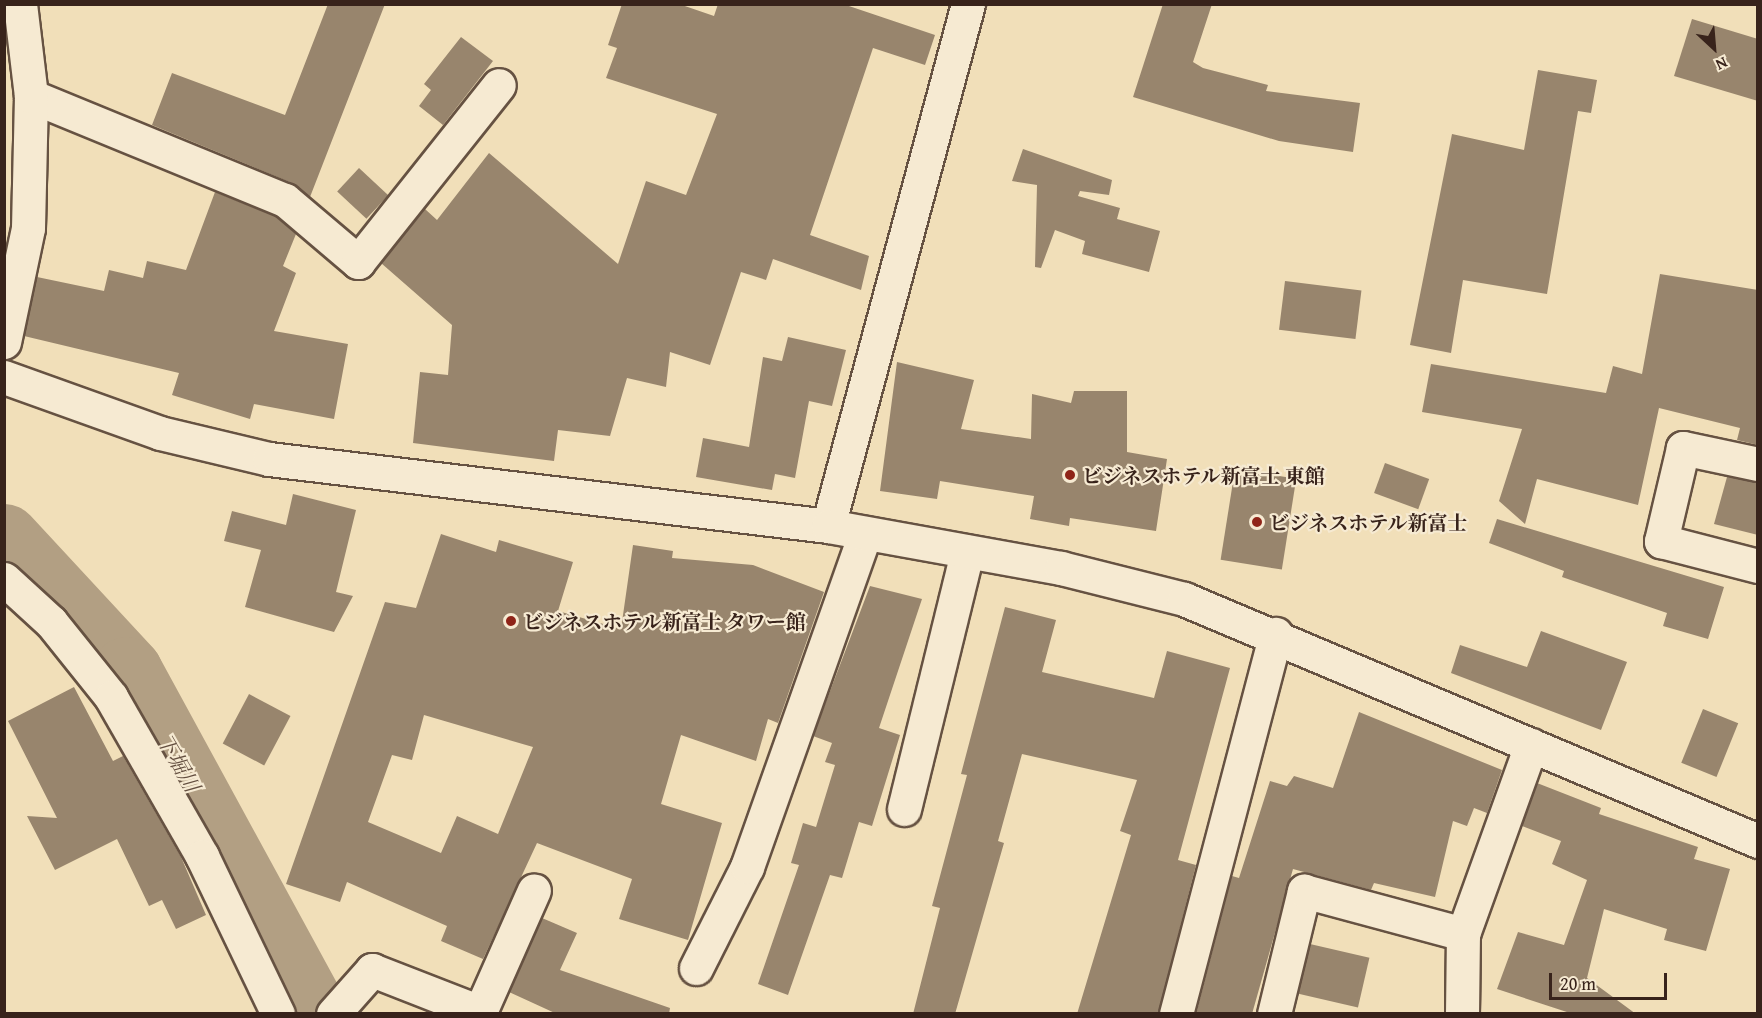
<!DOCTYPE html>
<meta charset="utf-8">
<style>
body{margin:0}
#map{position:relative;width:1762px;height:1018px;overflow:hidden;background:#f1dfb9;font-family:"Gentium Book Plus","Noto Serif JP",serif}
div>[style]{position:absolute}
.river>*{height:72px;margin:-36px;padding:0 36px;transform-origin:36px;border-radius:36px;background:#b29f83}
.building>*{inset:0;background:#98856d;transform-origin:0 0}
.roads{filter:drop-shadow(2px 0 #665242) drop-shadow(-2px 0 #665242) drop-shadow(0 2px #665242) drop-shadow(0 -2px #665242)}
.street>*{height:33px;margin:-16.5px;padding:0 16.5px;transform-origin:16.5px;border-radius:16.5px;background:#f6ead2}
.secondary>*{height:33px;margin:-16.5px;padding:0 16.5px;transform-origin:16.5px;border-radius:16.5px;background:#f6ead2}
.dots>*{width:16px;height:16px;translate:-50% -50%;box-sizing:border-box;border:3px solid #f6ead2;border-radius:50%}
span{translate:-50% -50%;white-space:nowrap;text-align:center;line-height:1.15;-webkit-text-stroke:4.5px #f6ead2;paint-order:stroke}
.poi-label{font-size:20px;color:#38231b;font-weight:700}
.left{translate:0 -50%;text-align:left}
.water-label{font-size:21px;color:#634e3f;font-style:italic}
.frame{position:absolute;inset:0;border:6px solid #38231b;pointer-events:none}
.north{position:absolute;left:1684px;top:18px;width:60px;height:60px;-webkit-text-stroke:4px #f6ead2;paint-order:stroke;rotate:154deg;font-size:16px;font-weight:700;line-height:24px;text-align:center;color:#38231b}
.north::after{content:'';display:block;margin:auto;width:21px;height:27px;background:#38231b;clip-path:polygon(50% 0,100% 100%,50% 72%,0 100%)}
.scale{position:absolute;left:1549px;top:973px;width:118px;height:27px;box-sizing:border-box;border:3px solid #38231b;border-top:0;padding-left:8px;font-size:18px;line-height:21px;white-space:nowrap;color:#38231b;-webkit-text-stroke:4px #f6ead2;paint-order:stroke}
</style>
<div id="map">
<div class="river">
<div style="left:4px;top:540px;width:181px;rotate:47.2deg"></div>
<div style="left:127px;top:673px;width:388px;rotate:61.4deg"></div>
</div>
<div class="building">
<div style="clip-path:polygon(328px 4px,385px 4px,310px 197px,292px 183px,152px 125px,172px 73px,285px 115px)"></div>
<div style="clip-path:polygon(622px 4px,679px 4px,714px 16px,718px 4px,843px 4px,935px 35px,925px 65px,873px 48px,810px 235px,869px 256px,861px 290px,773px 259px,766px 280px,741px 272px,710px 365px,670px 352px,666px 387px,627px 378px,610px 436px,558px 430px,554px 461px,413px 443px,420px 372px,448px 375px,452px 325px,381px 263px,425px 209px,437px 220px,489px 153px,618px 264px,646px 181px,686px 195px,717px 114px,606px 78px,617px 48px,608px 45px)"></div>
<div style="clip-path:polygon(1163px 4px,1212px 4px,1193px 62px,1203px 68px,1268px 85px,1266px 91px,1360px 103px,1353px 152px,1279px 141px,1133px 97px)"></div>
<div style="clip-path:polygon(1692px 19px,1758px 39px,1758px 101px,1674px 76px)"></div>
<div style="clip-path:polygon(461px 37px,493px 61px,443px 125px,419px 106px,431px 90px,424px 84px)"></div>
<div style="clip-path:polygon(1538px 70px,1597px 80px,1591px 113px,1578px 111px,1547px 294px,1463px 280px,1451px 353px,1410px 345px,1452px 134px,1524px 150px)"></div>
<div style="clip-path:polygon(1023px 149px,1112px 180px,1109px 195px,1080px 191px,1078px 196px,1120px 208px,1117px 219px,1160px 231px,1149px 272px,1082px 254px,1085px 241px,1055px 230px,1041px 268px,1035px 267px,1037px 185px,1012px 181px)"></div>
<div style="left:359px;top:168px;width:40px;height:32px;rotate:43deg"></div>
<div style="clip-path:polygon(215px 192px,275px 216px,296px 234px,283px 266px,296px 273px,274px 331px,348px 344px,334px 419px,254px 404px,250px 419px,172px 395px,179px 373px,24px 336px,37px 277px,104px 291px,109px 270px,143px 278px,147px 261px,186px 270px)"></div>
<div style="clip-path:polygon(1660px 274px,1758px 290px,1758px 445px,1737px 440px,1740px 428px,1659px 408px,1638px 505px,1537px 479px,1525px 524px,1499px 501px,1522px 429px,1422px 412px,1431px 364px,1606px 393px,1613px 366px,1642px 374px)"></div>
<div style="left:1285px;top:281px;width:77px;height:49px;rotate:7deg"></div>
<div style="clip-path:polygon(788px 337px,846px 350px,832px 406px,809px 401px,795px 478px,775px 474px,772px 490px,696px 477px,703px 438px,749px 447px,763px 357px,782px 361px)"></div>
<div style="clip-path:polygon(897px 362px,974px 380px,961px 429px,1031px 439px,1032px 394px,1071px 403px,1074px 391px,1127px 391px,1127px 452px,1167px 459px,1156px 531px,1070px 518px,1069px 526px,1030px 519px,1034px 496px,940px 481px,937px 499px,880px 491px)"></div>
<div style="left:1385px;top:463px;width:47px;height:32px;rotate:20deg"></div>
<div style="left:1235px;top:469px;width:62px;height:92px;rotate:9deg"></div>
<div style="clip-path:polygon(1727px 477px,1758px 482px,1758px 535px,1714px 524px)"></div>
<div style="clip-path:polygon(293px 494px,356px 510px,336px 592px,353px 596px,334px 632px,245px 607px,261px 550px,224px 541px,232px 511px,286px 525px)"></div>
<div style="clip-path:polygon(1497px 519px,1724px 587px,1708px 639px,1663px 626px,1667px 613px,1562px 577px,1564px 571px,1489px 543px)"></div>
<div style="clip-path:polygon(evenodd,441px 534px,496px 552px,499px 540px,573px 562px,558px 611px,621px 629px,633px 545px,673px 551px,672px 558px,753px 565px,824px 592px,778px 723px,768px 719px,756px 761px,681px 735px,661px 804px,722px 823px,688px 940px,619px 919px,632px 879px,537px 843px,483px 959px,441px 941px,447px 926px,347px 882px,340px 902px,286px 884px,385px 602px,416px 608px,441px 534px,424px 715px,533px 747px,498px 834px,457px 816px,441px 853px,368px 822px,392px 755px,412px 760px,424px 715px)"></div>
<div style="clip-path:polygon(870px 586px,922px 599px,879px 728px,900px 735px,872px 826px,859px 822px,842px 878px,830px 875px,788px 995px,758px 984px,799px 865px,791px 863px,803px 823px,816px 827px,835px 765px,825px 762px,832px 743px,813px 736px)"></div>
<div style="clip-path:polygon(1005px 607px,1056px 620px,1042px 672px,1154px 698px,1167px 651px,1230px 668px,1178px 860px,1196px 865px,1158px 1014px,1077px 1014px,1131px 835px,1120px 831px,1137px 780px,1022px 754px,998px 841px,1004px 843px,955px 1014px,913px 1014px,940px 908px,932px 906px,967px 775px,961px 774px)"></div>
<div style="clip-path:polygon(1541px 631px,1627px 662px,1601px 730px,1451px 673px,1460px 645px,1527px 667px)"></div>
<div style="clip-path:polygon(74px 687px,113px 761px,123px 756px,181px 857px,206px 915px,176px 929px,162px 900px,149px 906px,117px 839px,55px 870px,27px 816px,57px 818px,8px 721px)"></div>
<div style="left:249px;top:694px;width:47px;height:56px;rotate:28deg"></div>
<div style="left:1703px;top:709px;width:38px;height:58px;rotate:22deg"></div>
<div style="clip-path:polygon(1359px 712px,1502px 770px,1487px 813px,1474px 808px,1467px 826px,1453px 821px,1435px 897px,1374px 883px,1371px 890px,1293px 869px,1252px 1014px,1196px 1014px,1232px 876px,1239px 878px,1270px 781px,1287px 786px,1294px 776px,1333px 788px)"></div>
<div style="clip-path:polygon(1537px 783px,1601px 808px,1599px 814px,1698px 847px,1694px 859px,1730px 869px,1706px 951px,1664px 940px,1667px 929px,1604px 909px,1587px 978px,1636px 1014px,1573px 1014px,1497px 989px,1518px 932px,1564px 945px,1587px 880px,1552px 864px,1561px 841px,1522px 826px)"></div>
<div style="clip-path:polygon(542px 918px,577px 933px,560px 970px,670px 1008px,669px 1014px,557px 1014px,509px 992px)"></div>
<div style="left:1310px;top:944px;width:61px;height:51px;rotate:13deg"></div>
</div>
<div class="roads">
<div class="street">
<div style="left:31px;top:96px;width:274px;rotate:22.3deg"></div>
<div style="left:285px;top:200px;width:96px;rotate:40.3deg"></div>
<div style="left:358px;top:262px;width:226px;rotate:-51.5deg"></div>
<div style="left:4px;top:342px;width:116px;rotate:-78.1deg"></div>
<div style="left:28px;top:228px;width:132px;rotate:-88.7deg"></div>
<div style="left:31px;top:96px;width:93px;rotate:-96.8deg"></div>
<div style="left:1758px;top:464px;width:77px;rotate:-168deg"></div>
<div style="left:1683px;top:448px;width:96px;rotate:103.3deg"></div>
<div style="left:1661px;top:541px;width:100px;rotate:14.5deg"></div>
<div style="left:828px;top:526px;width:540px;rotate:-74.99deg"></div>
<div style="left:4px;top:579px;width:64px;rotate:42.5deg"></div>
<div style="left:51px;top:622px;width:96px;rotate:51.3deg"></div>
<div style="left:111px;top:697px;width:183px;rotate:60.2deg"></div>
<div style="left:202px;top:856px;width:175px;rotate:64.3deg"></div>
<div style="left:904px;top:809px;width:265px;rotate:-76.2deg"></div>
<div style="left:696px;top:968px;width:113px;rotate:-63.2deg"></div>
<div style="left:747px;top:867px;width:354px;rotate:-70.5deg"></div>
<div style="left:333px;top:1014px;width:59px;rotate:-48.4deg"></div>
<div style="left:372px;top:970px;width:116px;rotate:21.3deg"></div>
<div style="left:480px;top:1012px;width:133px;rotate:-66.1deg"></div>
<div style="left:1176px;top:1014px;width:393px;rotate:-75.3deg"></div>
<div style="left:1274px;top:1014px;width:127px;rotate:-76.3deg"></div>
<div style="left:1304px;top:891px;width:165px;rotate:15.1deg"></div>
<div style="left:1462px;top:1014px;width:80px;rotate:-89.3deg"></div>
<div style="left:1463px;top:934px;width:201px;rotate:-70.2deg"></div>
</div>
<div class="secondary">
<div style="left:4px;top:377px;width:166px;rotate:19.7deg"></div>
<div style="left:160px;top:433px;width:112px;rotate:13.4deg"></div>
<div style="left:269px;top:459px;width:563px;rotate:6.83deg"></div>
<div style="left:828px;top:526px;width:237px;rotate:10.2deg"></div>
<div style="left:1061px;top:568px;width:127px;rotate:14.1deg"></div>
<div style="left:1184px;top:599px;width:623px;rotate:22.86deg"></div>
</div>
</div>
<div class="dots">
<div style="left:1070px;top:475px;background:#8f2418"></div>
<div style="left:1257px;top:522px;background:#8f2418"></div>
<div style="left:511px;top:621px;background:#8f2418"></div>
</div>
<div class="poi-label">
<span class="left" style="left:1082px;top:475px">ビジネスホテル新富士 東館</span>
<span class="left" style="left:1269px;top:522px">ビジネスホテル新富士</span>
<span class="left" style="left:523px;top:621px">ビジネスホテル新富士 タワー館</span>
</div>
<div class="water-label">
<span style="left:178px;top:763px;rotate:60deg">下堀川</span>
</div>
<div class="frame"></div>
<div class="north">N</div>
<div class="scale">20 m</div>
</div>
